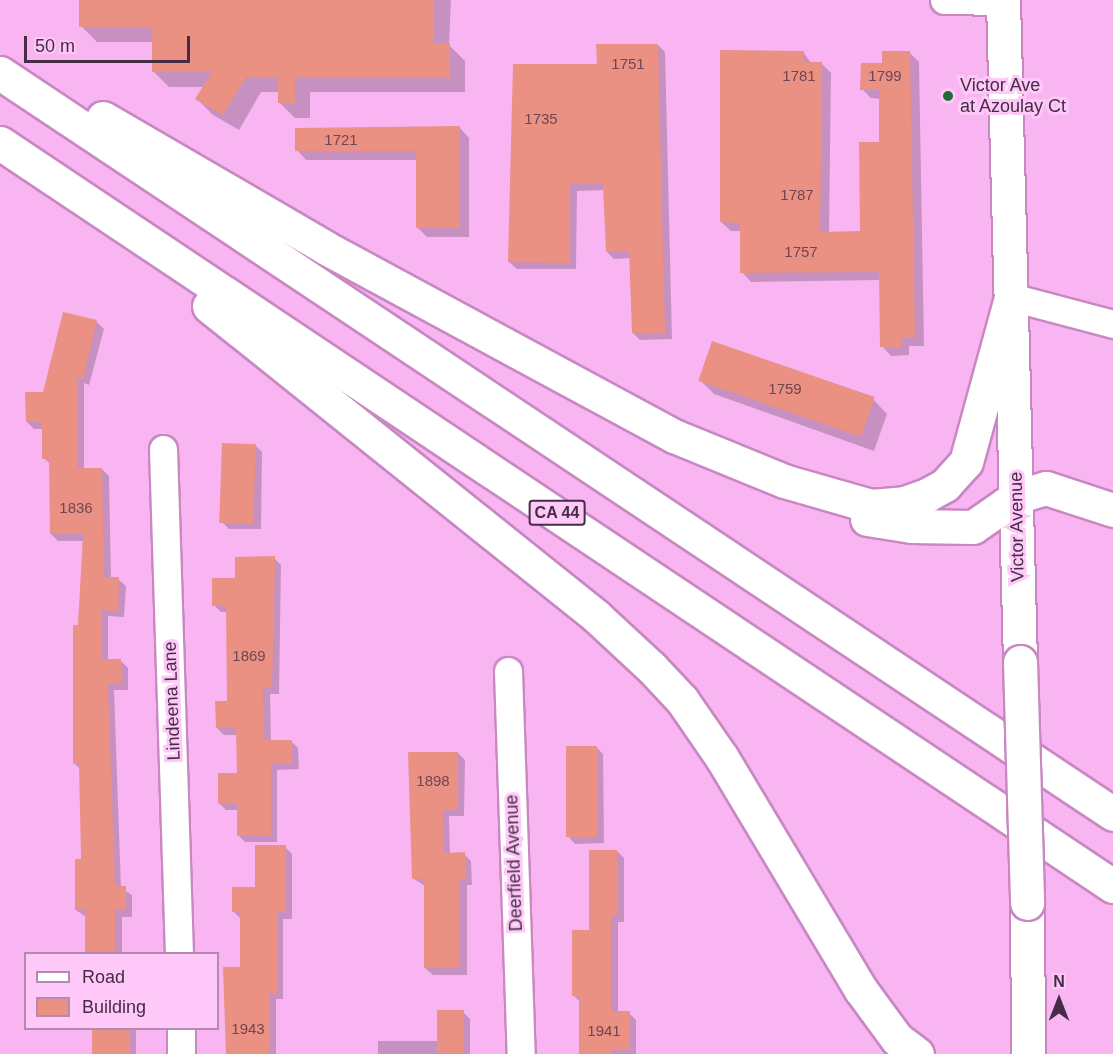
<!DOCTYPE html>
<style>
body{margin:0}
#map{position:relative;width:1113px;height:1054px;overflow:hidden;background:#f8b5f2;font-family:Arial,sans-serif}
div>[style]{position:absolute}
.shadow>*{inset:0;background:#0003;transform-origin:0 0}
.building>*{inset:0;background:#ea9183;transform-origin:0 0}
.roads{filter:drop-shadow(2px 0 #c888c2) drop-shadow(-2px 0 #c888c2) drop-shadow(0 2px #c888c2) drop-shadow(0 -2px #c888c2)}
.minor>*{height:27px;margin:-13.5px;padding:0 13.5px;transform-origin:13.5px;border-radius:13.5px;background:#fff}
.major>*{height:33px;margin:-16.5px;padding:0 16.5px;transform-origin:16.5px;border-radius:16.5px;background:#fff}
.highway>*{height:33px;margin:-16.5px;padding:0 16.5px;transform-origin:16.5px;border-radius:16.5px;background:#fff}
.bridges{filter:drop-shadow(2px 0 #c888c2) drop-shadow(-2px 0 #c888c2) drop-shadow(0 2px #c888c2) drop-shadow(0 -2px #c888c2)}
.major-bridge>*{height:33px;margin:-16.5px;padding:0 16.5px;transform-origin:16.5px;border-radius:16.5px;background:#fff}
.dots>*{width:16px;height:16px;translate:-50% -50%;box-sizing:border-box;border:3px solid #fec8f8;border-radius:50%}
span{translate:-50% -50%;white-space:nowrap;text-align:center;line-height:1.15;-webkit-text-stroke:6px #fec8f8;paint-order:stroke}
.number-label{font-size:15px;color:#704554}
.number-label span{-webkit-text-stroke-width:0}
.shield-label span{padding:2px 4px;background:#fec8f8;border:2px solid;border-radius:4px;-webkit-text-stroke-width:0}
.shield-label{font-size:16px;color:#472c45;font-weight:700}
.poi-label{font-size:18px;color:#472c45}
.left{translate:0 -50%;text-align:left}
.street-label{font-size:18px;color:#472c45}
.legend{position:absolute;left:24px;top:952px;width:195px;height:78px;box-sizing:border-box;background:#fec8f8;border:2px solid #b58ab0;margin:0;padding:8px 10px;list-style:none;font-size:18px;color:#472c45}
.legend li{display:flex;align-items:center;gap:12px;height:30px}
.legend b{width:30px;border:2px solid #b58ab0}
.north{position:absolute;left:1029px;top:970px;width:60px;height:60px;-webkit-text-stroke:4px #fec8f8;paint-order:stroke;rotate:0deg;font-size:16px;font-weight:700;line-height:24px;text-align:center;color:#472c45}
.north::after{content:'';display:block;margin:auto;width:21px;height:27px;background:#472c45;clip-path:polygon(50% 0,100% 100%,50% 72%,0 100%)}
.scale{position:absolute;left:24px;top:36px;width:166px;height:27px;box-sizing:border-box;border:3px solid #472c45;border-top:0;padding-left:8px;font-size:18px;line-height:21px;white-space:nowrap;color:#472c45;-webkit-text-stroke:4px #fec8f8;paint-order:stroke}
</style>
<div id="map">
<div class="shadow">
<div style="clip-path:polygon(81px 0,451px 0,449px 45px,465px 61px,465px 92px,310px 92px,310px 118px,295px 118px,279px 102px,279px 92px,261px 92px,239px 130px,213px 115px,197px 99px,205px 87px,169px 87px,153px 71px,153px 42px,97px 42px,81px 26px)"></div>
<div style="clip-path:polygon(658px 45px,665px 52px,672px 339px,640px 340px,633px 333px,631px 258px,614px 259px,607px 252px,605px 190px,577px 191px,576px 269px,517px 269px,509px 262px,598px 65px)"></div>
<div style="clip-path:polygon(803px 52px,812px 64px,822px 64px,831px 73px,829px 233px,862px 233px,881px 144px,881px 99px,871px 98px,862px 89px,910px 53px,919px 62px,924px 346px,909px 346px,909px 355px,891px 356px,882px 346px,881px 280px,751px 282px,742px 272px,742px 231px,731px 231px,721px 222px)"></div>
<div style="clip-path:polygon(460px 128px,469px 138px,469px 237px,427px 237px,417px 227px,417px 160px,306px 160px,297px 150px)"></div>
<div style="clip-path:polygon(97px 322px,104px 329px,89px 385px,84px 383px,84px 469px,102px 469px,109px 476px,111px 579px,118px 579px,126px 586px,124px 617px,108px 616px,108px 661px,121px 661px,128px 668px,128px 690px,114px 690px,121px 888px,132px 895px,132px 917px,122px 917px,122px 954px,86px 954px,86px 917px,76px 910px,82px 860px,81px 770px,74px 763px,84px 541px,58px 541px,51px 534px,50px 464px,44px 458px,44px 429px,34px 429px,27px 422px)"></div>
<div style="clip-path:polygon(699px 379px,873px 399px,887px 414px,874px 451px,714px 394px)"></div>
<div style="clip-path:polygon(255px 445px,262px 452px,261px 529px,229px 529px,222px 522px)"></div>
<div style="clip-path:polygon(274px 558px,281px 565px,279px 694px,270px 694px,271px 741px,291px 741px,298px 748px,299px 769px,277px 770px,277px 842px,245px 842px,238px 835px,238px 810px,226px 810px,219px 803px,238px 774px,238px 735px,224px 735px,217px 728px,228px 703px,228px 612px,221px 612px,214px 605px,237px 579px)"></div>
<div style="clip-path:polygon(596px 747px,603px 754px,604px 843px,575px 844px,568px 836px)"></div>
<div style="clip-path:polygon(458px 753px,465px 760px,464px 816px,449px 816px,450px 854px,464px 854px,471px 861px,472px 885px,467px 885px,467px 975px,433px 975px,425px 968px,425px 886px,414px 879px)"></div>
<div style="clip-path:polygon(285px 847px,292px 854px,292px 919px,283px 919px,283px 999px,276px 999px,276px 1054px,228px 1054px,241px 969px,241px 919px,234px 912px,256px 888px)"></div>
<div style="clip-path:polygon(617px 851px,624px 858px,624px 922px,618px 922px,618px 1013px,629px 1013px,636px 1020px,636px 1054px,580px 1054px,580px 1002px,573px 995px)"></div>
<div style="clip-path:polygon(463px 1012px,470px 1019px,470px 1054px,378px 1054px,378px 1041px,438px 1041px)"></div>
<div style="left:94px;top:1028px;width:42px;height:26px"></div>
</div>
<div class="building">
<div style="clip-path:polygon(79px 0,433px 0,433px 43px,450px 43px,450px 77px,295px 77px,295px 103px,278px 103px,278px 77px,246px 77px,223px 115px,195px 99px,212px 72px,152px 72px,152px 27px,79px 27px)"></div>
<div style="clip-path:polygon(596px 44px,658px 44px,665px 333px,632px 333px,629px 251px,606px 252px,603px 184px,570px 184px,570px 263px,508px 262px,513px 64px,597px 64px)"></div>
<div style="clip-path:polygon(720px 50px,804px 51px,803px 62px,822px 62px,820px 232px,860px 231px,859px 142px,879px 142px,879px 90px,860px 90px,861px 63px,882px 63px,882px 51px,910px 51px,915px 338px,901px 338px,901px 347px,880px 347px,879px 272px,740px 273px,740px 223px,720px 222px)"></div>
<div style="clip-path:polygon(460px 126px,460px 228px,416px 228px,416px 151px,295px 151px,295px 128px)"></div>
<div style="clip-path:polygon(63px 312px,97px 320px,83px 379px,77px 377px,77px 468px,102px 468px,104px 577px,119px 577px,118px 611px,102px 610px,102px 659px,121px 659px,121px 684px,108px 684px,115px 886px,126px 886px,126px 910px,115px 910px,115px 954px,85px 954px,85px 910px,75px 910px,75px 859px,81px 859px,79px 764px,73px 764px,73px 625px,78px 625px,83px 534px,50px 534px,49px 459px,42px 459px,42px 422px,26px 422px,25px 392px,43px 392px)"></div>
<div style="left:712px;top:341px;width:172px;height:42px;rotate:19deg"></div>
<div style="left:222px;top:443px;width:34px;height:80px;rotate:2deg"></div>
<div style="clip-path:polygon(275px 556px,272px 688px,263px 688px,264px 740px,292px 740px,292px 763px,271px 763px,271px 836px,237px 836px,237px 804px,218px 804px,218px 773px,237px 773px,236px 728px,216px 728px,215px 701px,227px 701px,226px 606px,212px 606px,212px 578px,235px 578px,235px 557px)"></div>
<div style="left:566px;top:746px;width:31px;height:91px"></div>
<div style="clip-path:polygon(408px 752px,458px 752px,458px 810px,443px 810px,444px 853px,465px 852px,465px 879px,460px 879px,460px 968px,424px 968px,424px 879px,412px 879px)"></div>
<div style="clip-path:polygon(255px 845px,286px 845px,286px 912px,277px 912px,277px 993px,269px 993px,269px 1054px,226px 1054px,223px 967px,240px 967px,240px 912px,232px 912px,232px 887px,255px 887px)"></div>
<div style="clip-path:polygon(589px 850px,617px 850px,617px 915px,611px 915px,611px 1011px,630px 1011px,630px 1050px,611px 1050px,611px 1054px,579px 1054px,579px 996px,572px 996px,572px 930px,589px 930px)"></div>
<div style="left:437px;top:1010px;width:27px;height:43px"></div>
<div style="left:92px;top:1029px;width:38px;height:25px"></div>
</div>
<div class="roads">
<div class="minor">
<div style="left:944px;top:0;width:59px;rotate:1deg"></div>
<div style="left:1011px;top:297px;width:106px;rotate:14.8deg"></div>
<div style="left:163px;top:449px;width:505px;rotate:88.19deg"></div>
<div style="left:508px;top:671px;width:383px;rotate:88.1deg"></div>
<div style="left:181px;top:1028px;width:26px;rotate:90deg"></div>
</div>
<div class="major">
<div style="left:1003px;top:0;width:662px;rotate:88.53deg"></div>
<div style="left:1027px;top:903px;width:151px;rotate:89.6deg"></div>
</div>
<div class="highway">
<div style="left:0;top:73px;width:1337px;rotate:33.65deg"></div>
<div style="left:103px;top:118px;width:258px;rotate:30.2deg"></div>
<div style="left:326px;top:248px;width:396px;rotate:28.4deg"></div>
<div style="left:674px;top:436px;width:119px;rotate:22.2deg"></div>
<div style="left:784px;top:481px;width:91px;rotate:16deg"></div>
<div style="left:871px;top:506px;width:33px;rotate:-5deg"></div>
<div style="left:904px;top:503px;width:24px;rotate:-19deg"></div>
<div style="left:927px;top:495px;width:21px;rotate:-29deg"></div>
<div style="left:945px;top:485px;width:31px;rotate:-48deg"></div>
<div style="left:966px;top:462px;width:171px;rotate:-74.7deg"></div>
<div style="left:0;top:143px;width:1338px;rotate:33.73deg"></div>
<div style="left:209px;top:306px;width:497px;rotate:38.7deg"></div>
<div style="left:597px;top:617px;width:74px;rotate:42.8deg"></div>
<div style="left:651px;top:667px;width:45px;rotate:46.8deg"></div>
<div style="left:682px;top:700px;width:70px;rotate:55.4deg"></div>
<div style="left:722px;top:758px;width:270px;rotate:59.1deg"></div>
<div style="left:861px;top:990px;width:61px;rotate:53.7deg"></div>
<div style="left:897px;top:1039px;width:25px;rotate:37deg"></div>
<div style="left:867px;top:519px;width:45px;rotate:9deg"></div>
<div style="left:911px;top:526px;width:62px;rotate:0.9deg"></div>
<div style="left:973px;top:527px;width:52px;rotate:-34.9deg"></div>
<div style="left:1016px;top:497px;width:31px;rotate:-17deg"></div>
<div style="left:1046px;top:488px;width:71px;rotate:18.2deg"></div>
</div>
</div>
<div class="bridges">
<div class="major-bridge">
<div style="left:1020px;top:662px;width:241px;rotate:88.3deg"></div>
</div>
</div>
<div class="dots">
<div style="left:948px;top:96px;background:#236b38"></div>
</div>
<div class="number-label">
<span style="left:628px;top:64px">1751</span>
<span style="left:799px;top:76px">1781</span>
<span style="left:885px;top:76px">1799</span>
<span style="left:541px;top:119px">1735</span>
<span style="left:341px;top:140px">1721</span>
<span style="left:797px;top:195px">1787</span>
<span style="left:801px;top:252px">1757</span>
<span style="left:785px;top:389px">1759</span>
<span style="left:76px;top:508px">1836</span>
<span style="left:249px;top:656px">1869</span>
<span style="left:433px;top:781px">1898</span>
<span style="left:248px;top:1029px">1943</span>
<span style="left:604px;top:1031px">1941</span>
</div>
<div class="shield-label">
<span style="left:557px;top:513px">CA 44</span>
</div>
<div class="poi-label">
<span class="left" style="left:960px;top:96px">Victor Ave<br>at Azoulay Ct</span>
</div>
<div class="street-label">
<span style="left:1017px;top:527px;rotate:-91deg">Victor Avenue</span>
<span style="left:172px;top:701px;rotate:-92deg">Lindeena Lane</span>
<span style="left:514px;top:863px;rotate:-92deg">Deerfield Avenue</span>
</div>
<ul class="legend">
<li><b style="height:8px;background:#fff"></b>Road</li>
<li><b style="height:16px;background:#ea9183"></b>Building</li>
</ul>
<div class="north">N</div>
<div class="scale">50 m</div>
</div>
